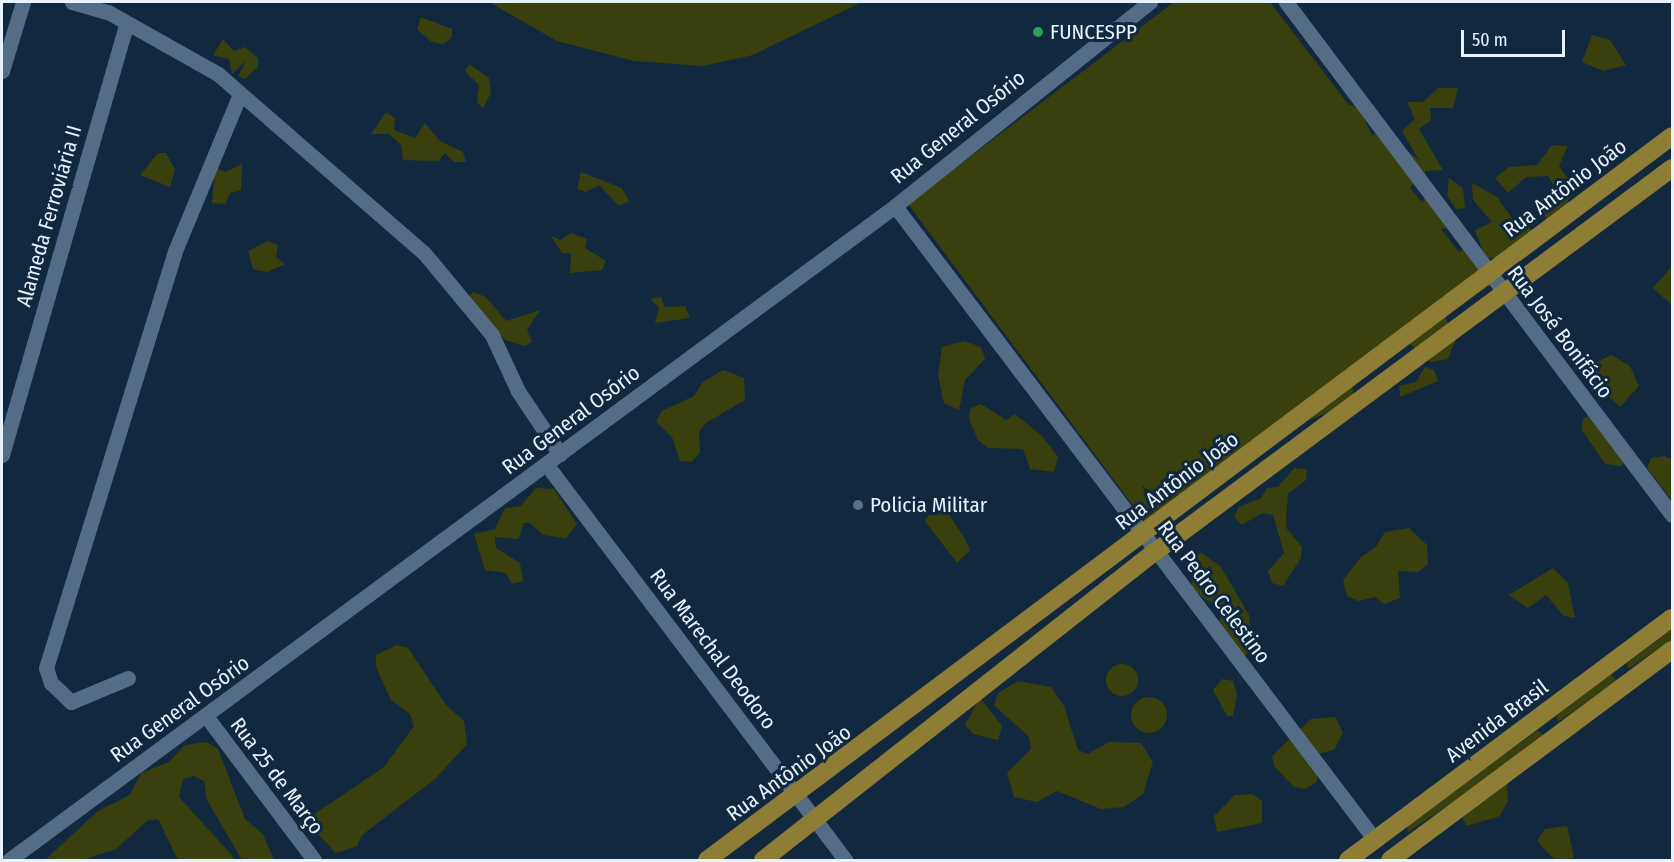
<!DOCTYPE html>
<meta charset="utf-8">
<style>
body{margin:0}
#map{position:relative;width:1674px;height:862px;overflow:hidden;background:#12283e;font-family:"Fira Sans Condensed",sans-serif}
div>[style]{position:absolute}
.green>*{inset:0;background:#39400d}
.round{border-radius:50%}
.minor>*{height:15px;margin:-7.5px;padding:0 7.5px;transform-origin:7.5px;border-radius:7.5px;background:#546c85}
.major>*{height:18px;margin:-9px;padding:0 9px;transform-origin:9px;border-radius:9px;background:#8d7d35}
.dots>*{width:16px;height:16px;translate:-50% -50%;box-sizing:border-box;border:3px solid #12283e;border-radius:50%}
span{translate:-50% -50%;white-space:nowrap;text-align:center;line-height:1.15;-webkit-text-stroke:6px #12283e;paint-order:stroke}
.poi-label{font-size:21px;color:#e7f2fd}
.left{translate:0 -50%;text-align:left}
.street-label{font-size:21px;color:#e7f2fd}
.frame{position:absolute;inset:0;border:3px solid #e7f2fd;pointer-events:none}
.scale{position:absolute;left:1461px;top:30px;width:104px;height:27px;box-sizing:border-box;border:3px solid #e7f2fd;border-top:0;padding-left:8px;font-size:18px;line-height:21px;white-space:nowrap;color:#e7f2fd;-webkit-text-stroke:4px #12283e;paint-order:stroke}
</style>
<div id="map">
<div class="green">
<div style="clip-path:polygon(489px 2px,862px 2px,753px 55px,703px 66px,634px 61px,557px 41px)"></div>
<div style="clip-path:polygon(1174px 2px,1270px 2px,1348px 104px,1360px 109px,1372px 136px,1378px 130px,1419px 160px,1402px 131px,1415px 119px,1407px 102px,1423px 102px,1438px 88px,1458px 88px,1453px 108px,1430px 108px,1431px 120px,1419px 129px,1443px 170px,1426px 171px,1410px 188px,1422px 202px,1432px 187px,1439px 192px,1453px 226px,1441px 229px,1459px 252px,1467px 247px,1495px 282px,1444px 316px,1457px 337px,1448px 359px,1431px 362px,1408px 342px,1352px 384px,1355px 402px,1301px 423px,1149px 527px,908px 204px)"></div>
<div style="clip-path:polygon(421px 17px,452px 29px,452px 38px,442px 44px,430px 41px,417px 29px)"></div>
<div style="clip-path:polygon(1592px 35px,1610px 40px,1626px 65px,1603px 71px,1582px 62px)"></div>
<div style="clip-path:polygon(223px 39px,234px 51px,245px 47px,258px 58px,258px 67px,245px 79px,238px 76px,246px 61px,232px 74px,229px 59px,213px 55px)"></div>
<div style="clip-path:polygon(469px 64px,489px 78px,491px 93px,483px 108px,477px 102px,479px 85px,465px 71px)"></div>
<div style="clip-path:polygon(386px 112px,395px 118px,394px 130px,415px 138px,425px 123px,440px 141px,463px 152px,466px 162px,454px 162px,445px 153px,438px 161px,403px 160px,401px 145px,389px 134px,371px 134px)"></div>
<div style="clip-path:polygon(1552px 145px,1568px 146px,1559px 166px,1574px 187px,1568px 201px,1573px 206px,1553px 229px,1541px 210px,1548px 199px,1561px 196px,1548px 176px,1526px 177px,1508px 193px,1495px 178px,1509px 167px,1537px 165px)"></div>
<div style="clip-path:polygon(158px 153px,166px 153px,175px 170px,170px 187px,140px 175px)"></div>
<div style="clip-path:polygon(242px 164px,241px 190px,230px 193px,225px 204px,212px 203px,215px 167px,225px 172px)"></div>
<div style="clip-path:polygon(581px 172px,622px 188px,629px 201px,619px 206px,599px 185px,586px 192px,577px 189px)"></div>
<div style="clip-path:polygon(1449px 178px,1463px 188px,1465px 208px,1456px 209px,1447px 196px)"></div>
<div style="clip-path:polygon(1472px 183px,1497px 197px,1514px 221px,1527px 223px,1535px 239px,1497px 259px,1485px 257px,1475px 230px,1492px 222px,1473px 200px)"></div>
<div style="clip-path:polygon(571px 233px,587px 239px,585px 248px,606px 261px,602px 270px,570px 273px,571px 254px,562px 253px,551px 236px,560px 240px)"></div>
<div style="clip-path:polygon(267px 241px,278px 245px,276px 257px,285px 264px,267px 272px,253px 269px,248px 251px)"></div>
<div style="clip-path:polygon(1672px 266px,1672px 305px,1653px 288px)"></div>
<div style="clip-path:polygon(473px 292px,486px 297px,506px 321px,540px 310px,527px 330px,532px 342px,525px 346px,505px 340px,469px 296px)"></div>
<div style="clip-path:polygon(661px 297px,665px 307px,685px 306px,690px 318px,655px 323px,659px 307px,650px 299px)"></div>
<div style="clip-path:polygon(964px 341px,981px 347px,985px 359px,965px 380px,959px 410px,944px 403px,938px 375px,942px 347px)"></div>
<div style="clip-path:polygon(1611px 355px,1630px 366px,1639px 386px,1620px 407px,1587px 376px,1591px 365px)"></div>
<div style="clip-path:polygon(1425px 367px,1434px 370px,1438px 381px,1400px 397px,1399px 386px,1416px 382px)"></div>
<div style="clip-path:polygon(723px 370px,744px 378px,745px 400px,706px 423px,699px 432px,700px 453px,691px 462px,680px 461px,672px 437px,656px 422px,662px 411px,694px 396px,703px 382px)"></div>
<div style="clip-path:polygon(981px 404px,1006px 420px,1015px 414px,1043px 437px,1058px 457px,1054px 472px,1030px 469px,1023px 449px,988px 448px,978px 440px,969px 420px,970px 409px)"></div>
<div style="clip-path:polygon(1593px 414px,1628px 443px,1622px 466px,1605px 464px,1582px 430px,1583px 419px)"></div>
<div style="clip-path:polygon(1664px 456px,1672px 460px,1672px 501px,1647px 468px,1651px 458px)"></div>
<div style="clip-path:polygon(1294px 468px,1307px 469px,1306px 480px,1288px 494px,1286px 517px,1287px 529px,1302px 547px,1301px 558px,1283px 586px,1272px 583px,1268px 571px,1284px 553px,1273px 515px,1262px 513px,1242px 525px,1234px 517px,1239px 507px,1261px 498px,1267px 488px,1278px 487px)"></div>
<div style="clip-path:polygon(536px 488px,554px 489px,577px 524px,566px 538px,543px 535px,530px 523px,524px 523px,518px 539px,495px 537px,496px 548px,520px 563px,523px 581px,512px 584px,506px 573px,485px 570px,474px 534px,495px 529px,505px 508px,521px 506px)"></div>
<div style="clip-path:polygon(934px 507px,946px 510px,965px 539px,970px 550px,957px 563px,925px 521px)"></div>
<div style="clip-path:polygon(1409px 528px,1427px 545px,1428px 564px,1418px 572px,1398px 571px,1400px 598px,1384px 604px,1375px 597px,1358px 601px,1347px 596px,1343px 580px,1361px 557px,1376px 547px,1385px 532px)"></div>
<div style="clip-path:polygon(1202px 553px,1221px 567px,1249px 615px,1251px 646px,1246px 655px,1238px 657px,1219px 623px,1222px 610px,1192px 590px,1191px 554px)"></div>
<div style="clip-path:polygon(1553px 568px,1568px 583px,1575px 618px,1564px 616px,1546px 595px,1528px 608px,1509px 595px)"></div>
<div style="clip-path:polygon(1672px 629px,1672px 640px,1628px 669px,1627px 663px)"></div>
<div style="clip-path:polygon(397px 645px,408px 648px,446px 705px,464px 721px,467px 744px,435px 779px,362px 835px,357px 846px,336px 853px,312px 828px,313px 815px,384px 767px,414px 726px,410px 714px,391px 700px,376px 667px,376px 655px)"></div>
<div class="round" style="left:1106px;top:664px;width:32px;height:32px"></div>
<div style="clip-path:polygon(1611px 674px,1616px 681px,1558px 722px,1556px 716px)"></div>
<div style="clip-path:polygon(1222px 679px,1233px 681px,1237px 694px,1233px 716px,1227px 716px,1213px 690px)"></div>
<div style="clip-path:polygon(1018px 681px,1051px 687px,1064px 706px,1078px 750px,1088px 754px,1109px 742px,1141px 743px,1153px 762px,1143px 794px,1124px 807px,1101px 809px,1057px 791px,1037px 802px,1014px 797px,1007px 773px,1031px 749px,1029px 737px,994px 705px,998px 693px)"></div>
<div class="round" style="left:1131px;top:697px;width:36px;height:36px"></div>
<div style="clip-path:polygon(980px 698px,1002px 726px,998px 740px,973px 734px,965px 725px)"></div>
<div style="clip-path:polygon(1335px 717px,1343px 733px,1334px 750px,1318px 754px,1317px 782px,1306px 789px,1294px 787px,1274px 766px,1272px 756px,1311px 719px)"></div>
<div style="clip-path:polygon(1538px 730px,1543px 735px,1507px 781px,1508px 800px,1500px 816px,1467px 826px,1453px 802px,1408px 832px,1407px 826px)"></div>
<div style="clip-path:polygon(207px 742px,218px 749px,245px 819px,263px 834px,274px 860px,242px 860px,207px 800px,204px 781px,194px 776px,183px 779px,179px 797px,236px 860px,178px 860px,158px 819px,147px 821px,116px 849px,83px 860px,45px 860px,98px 811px,130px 795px,141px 773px,169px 762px,185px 745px)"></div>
<div style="clip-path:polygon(1253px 794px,1262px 801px,1262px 823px,1217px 832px,1214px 816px,1235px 795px)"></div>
<div style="clip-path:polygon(1567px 826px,1574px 858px,1555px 860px,1537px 841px,1545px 829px)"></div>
</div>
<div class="minor">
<div style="left:72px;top:2px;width:37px;rotate:16deg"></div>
<div style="left:108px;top:12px;width:126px;rotate:29.4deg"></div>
<div style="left:218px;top:74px;width:273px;rotate:41deg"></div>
<div style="left:424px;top:253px;width:107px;rotate:50.3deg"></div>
<div style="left:492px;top:335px;width:62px;rotate:65.1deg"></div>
<div style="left:518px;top:391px;width:76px;rotate:56.3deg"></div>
<div style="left:1286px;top:2px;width:642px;rotate:53.04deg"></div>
<div style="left:2px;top:71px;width:72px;rotate:-73.1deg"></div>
<div style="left:895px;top:206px;width:795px;rotate:52.87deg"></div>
<div style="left:2px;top:455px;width:448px;rotate:-73.9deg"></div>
<div style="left:546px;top:464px;width:497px;rotate:52.9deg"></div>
<div style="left:128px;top:678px;width:62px;rotate:157.2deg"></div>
<div style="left:71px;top:702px;width:28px;rotate:-136deg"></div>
<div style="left:51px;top:683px;width:16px;rotate:-108deg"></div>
<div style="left:46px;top:668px;width:436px;rotate:-72.8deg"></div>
<div style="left:175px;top:251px;width:170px;rotate:-67.5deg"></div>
<div style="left:206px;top:716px;width:180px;rotate:53.1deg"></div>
<div style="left:9px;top:860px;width:1101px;rotate:-36.43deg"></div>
<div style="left:895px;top:206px;width:327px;rotate:-38.7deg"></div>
</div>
<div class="major">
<div style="left:707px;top:860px;width:1206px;rotate:-36.88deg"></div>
<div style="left:763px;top:860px;width:499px;rotate:-38.2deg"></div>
<div style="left:1155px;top:552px;width:644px;rotate:-36.6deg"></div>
<div style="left:1348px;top:860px;width:404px;rotate:-36.8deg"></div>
<div style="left:1390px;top:860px;width:352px;rotate:-36.7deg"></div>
</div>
<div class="dots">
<div style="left:1038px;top:32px;background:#2e9e5b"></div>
<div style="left:858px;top:505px;background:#5c6f8a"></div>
</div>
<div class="poi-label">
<span class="left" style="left:1050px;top:32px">FUNCESPP</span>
<span class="left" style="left:870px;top:505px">Policia Militar</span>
</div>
<div class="street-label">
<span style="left:958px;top:127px;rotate:-39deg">Rua General Osório</span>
<span style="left:1565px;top:188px;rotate:-37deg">Rua Antônio João</span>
<span style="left:49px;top:216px;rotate:-74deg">Alameda Ferroviária II</span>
<span style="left:1560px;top:332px;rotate:53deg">Rua José Bonifácio</span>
<span style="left:571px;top:420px;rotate:-37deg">Rua General Osório</span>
<span style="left:1177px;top:481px;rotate:-37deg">Rua Antônio João</span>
<span style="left:1214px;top:592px;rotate:53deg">Rua Pedro Celestino</span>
<span style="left:713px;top:649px;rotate:53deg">Rua Marechal Deodoro</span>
<span style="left:180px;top:709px;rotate:-36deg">Rua General Osório</span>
<span style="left:1497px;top:721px;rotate:-37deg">Avenida Brasil</span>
<span style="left:789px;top:773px;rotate:-36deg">Rua Antônio João</span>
<span style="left:277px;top:776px;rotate:53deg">Rua 25 de Março</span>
</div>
<div class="frame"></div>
<div class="scale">50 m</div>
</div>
